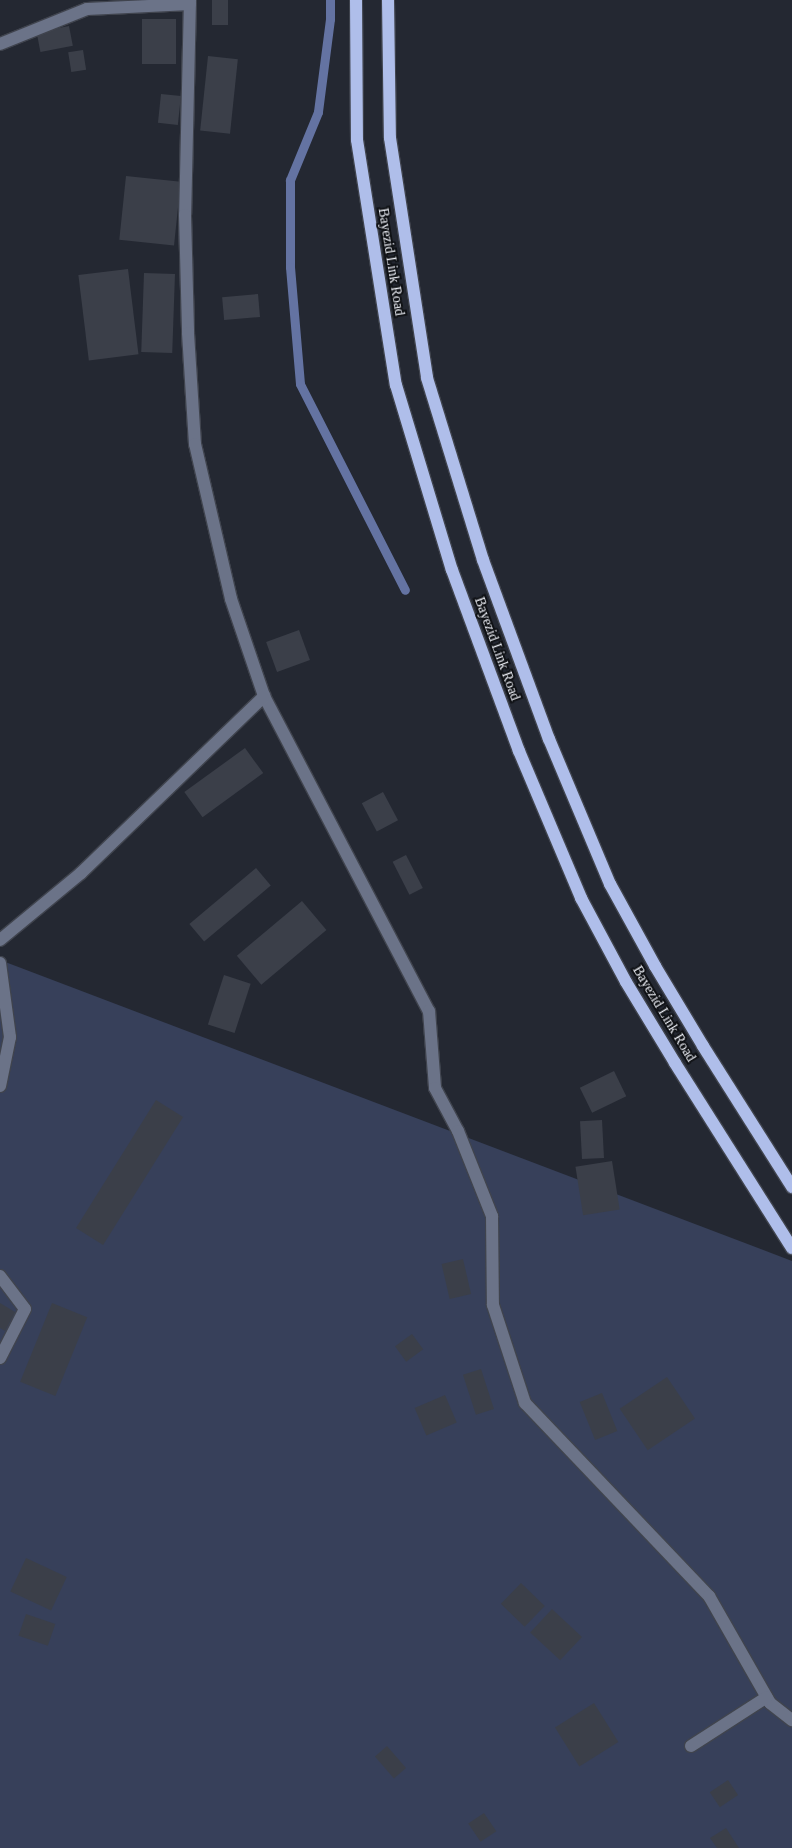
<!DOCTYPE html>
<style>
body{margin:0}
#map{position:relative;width:792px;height:1848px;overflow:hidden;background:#242832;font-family:Georgia,serif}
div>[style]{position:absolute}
.green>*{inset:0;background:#37405a}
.stream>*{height:9px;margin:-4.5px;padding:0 4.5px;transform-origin:4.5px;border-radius:4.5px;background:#6473a2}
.building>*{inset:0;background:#3b3f49;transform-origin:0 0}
.roads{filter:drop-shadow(1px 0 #40444e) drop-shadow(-1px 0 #40444e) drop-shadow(0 1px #40444e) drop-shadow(0 -1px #40444e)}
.minor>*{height:12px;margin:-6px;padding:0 6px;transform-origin:6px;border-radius:6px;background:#6b7388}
.major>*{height:12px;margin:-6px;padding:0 6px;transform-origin:6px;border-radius:6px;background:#afbeea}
span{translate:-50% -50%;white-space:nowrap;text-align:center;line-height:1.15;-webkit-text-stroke:4px #0f1115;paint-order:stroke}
.street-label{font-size:14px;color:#eef0f7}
</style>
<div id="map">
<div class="green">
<div style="clip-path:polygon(0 960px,792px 1261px,792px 1848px,0 1848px)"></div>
</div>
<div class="stream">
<div style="left:330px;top:0;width:19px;rotate:90deg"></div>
<div style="left:330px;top:19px;width:94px;rotate:97.4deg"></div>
<div style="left:318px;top:112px;width:74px;rotate:112.4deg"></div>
<div style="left:290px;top:180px;width:87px;rotate:90deg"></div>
<div style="left:290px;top:267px;width:117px;rotate:85.1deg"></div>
<div style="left:300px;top:384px;width:231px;rotate:63deg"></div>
</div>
<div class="building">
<div style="left:212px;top:0;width:16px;height:25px"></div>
<div style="left:142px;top:19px;width:34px;height:45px"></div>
<div style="left:69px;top:26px;width:20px;height:33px;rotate:79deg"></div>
<div style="left:83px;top:50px;width:20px;height:15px;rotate:81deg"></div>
<div style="left:208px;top:56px;width:30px;height:75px;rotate:6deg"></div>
<div style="left:161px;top:94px;width:20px;height:29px;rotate:6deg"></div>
<div style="left:126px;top:176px;width:55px;height:64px;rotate:6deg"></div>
<div style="left:128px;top:269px;width:86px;height:50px;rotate:83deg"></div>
<div style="left:144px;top:273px;width:31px;height:79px;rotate:2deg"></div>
<div style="left:258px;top:294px;width:23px;height:36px;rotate:85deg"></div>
<div style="left:299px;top:630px;width:32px;height:35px;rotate:70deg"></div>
<div style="left:245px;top:748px;width:31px;height:75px;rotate:54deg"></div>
<div style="left:383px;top:792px;width:32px;height:24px;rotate:62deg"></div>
<div style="left:406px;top:855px;width:37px;height:15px;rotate:63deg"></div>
<div style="left:256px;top:868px;width:23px;height:87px;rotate:50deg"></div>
<div style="left:302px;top:901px;width:38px;height:85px;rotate:50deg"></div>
<div style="left:224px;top:975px;width:28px;height:52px;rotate:18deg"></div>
<div style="left:614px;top:1071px;width:28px;height:38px;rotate:64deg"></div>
<div style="left:156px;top:1100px;width:32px;height:151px;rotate:32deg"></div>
<div style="left:602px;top:1120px;width:38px;height:22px;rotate:87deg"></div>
<div style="left:612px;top:1161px;width:49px;height:37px;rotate:81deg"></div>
<div style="left:463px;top:1259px;width:36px;height:22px;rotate:77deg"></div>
<div style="clip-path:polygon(0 1303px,15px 1312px,5px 1331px,0 1328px)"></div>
<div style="left:52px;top:1303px;width:38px;height:85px;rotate:22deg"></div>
<div style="left:412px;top:1334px;width:19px;height:21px;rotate:54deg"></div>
<div style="left:481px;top:1369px;width:42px;height:19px;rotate:72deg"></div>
<div style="left:667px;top:1377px;width:50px;height:57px;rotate:56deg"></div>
<div style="left:602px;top:1393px;width:41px;height:24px;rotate:68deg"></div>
<div style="left:445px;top:1395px;width:30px;height:33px;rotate:67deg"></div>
<div style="left:26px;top:1558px;width:45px;height:37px;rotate:25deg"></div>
<div style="left:521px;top:1583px;width:33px;height:29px;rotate:44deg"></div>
<div style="left:552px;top:1609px;width:41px;height:32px;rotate:43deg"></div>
<div style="left:26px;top:1614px;width:31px;height:23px;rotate:19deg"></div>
<div style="left:594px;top:1703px;width:46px;height:46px;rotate:58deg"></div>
<div style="left:387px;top:1746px;width:29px;height:16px;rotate:49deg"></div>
<div style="left:728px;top:1780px;width:18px;height:22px;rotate:56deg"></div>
<div style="left:484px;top:1813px;width:22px;height:19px;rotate:56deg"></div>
<div style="clip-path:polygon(726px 1828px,739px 1848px,717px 1848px,710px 1838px)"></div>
</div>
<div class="roads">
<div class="minor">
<div style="left:190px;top:0;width:215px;rotate:91.3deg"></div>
<div style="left:185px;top:215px;width:118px;rotate:88.5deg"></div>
<div style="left:188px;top:333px;width:111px;rotate:86.4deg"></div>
<div style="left:195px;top:444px;width:159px;rotate:76.9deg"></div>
<div style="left:231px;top:599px;width:102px;rotate:71.2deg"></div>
<div style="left:264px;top:696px;width:356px;rotate:62.4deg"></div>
<div style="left:429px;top:1011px;width:77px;rotate:85.5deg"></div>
<div style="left:435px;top:1088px;width:49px;rotate:61.9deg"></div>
<div style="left:458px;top:1131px;width:92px;rotate:68.2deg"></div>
<div style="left:492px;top:1216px;width:89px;rotate:89.4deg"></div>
<div style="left:493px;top:1305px;width:103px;rotate:71.9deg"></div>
<div style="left:525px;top:1403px;width:267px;rotate:46.4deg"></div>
<div style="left:709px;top:1596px;width:123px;rotate:60.3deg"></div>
<div style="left:770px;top:1703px;width:28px;rotate:38deg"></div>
<div style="left:0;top:44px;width:94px;rotate:-21.9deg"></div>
<div style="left:87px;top:9px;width:103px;rotate:-2.8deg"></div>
<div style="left:0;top:940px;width:105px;rotate:-39.6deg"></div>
<div style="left:81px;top:873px;width:255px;rotate:-44deg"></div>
<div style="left:0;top:963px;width:75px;rotate:82.3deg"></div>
<div style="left:10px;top:1037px;width:50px;rotate:101.5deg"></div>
<div style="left:0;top:1276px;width:41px;rotate:52.9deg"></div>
<div style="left:25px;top:1309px;width:55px;rotate:117deg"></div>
<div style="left:691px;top:1746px;width:90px;rotate:-32.8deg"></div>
</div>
<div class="major">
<div style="left:356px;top:0;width:140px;rotate:89.6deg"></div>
<div style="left:357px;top:140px;width:248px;rotate:81deg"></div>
<div style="left:396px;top:385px;width:193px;rotate:73.2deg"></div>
<div style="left:452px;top:570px;width:193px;rotate:69.7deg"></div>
<div style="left:519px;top:751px;width:160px;rotate:67.1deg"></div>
<div style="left:581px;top:898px;width:95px;rotate:61.8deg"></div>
<div style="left:626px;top:982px;width:95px;rotate:58.8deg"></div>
<div style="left:675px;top:1063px;width:219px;rotate:57.7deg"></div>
<div style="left:388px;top:0;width:138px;rotate:89.2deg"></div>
<div style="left:390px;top:138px;width:243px;rotate:81.2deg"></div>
<div style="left:427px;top:378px;width:190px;rotate:72.9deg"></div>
<div style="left:483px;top:560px;width:191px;rotate:69.8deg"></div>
<div style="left:549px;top:739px;width:157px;rotate:67.2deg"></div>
<div style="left:610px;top:884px;width:94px;rotate:61.2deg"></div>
<div style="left:655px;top:966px;width:93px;rotate:59deg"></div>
<div style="left:703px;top:1046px;width:167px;rotate:57.7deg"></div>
</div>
</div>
<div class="street-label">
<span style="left:391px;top:262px;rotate:81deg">Bayezid Link Road</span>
<span style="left:497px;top:649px;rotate:70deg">Bayezid Link Road</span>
<span style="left:664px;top:1014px;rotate:59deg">Bayezid Link Road</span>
</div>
</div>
